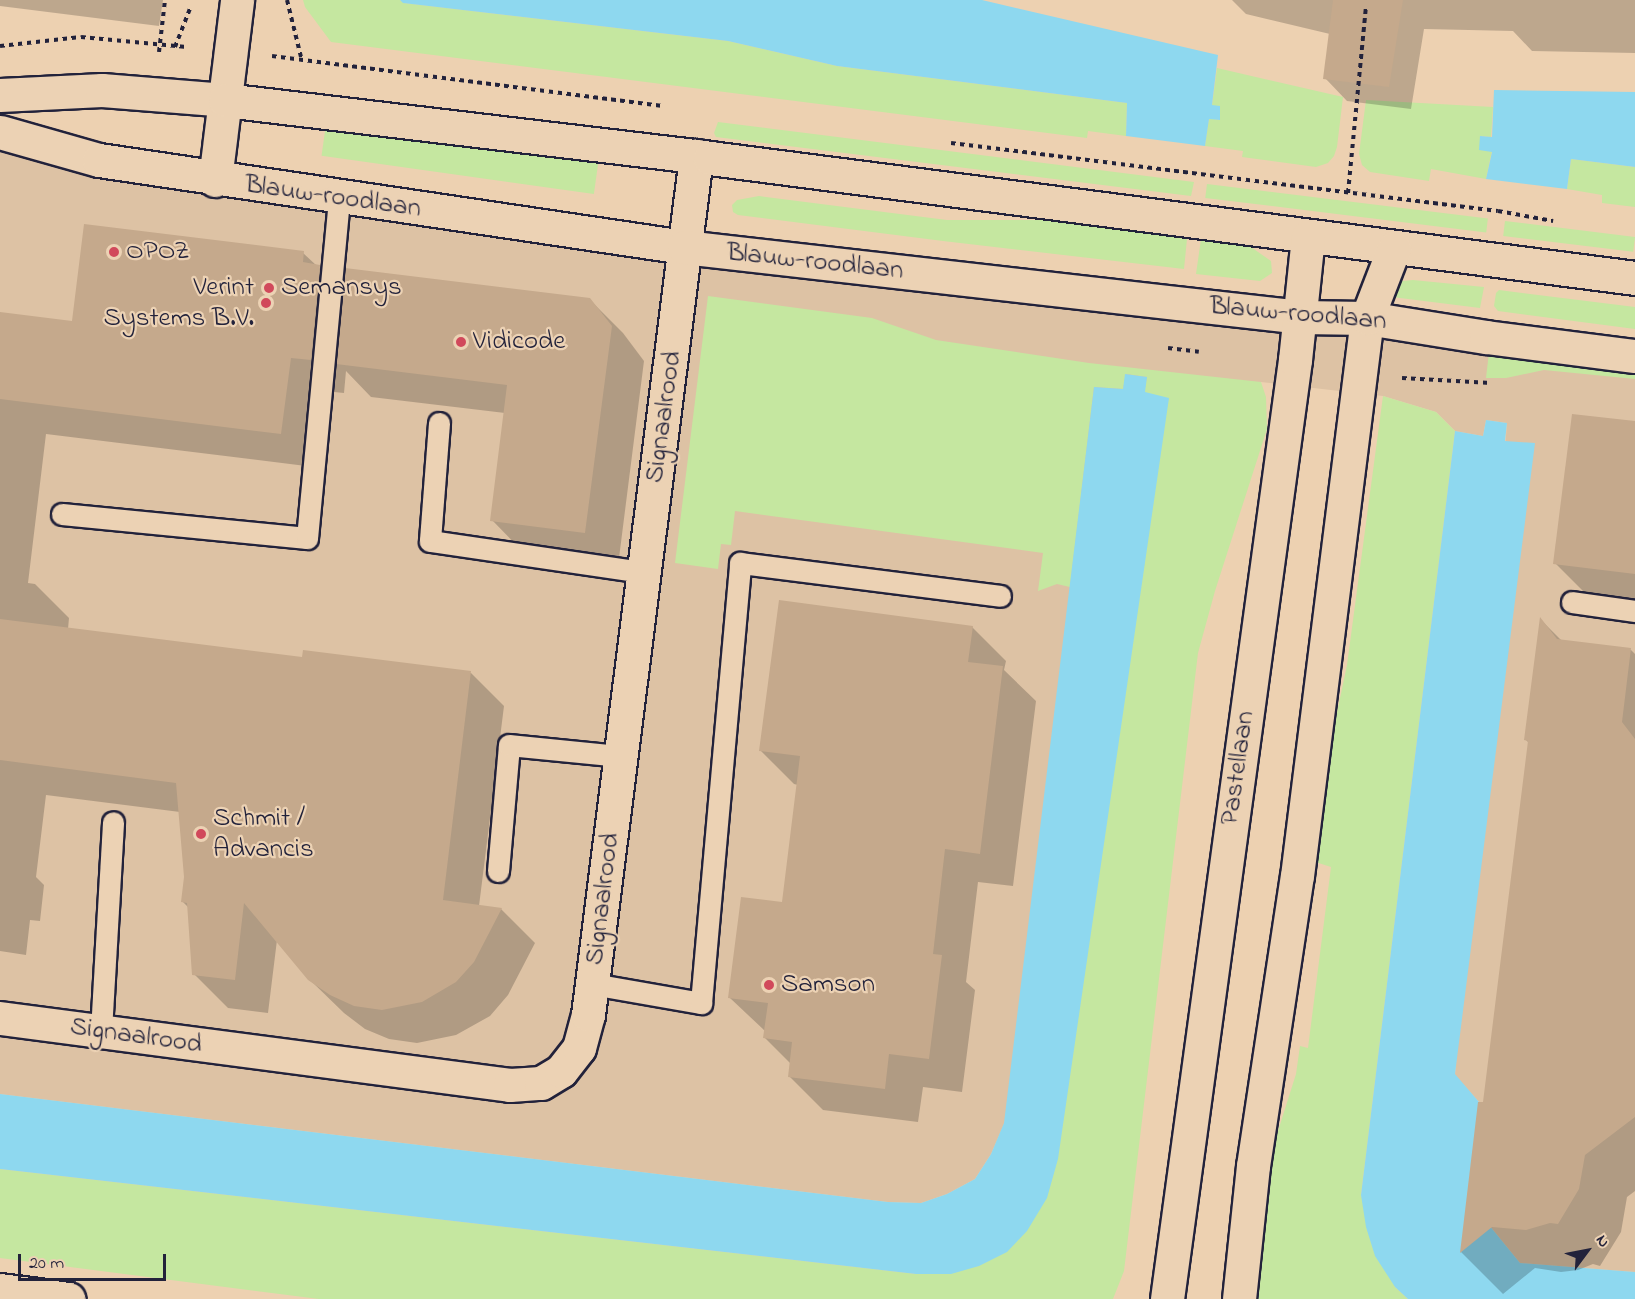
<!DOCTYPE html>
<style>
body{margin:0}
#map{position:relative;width:1635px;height:1299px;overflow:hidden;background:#edd1b1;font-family:"Indie Flower",sans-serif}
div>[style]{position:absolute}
.built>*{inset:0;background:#ddc2a4}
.green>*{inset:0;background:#c5e7a0;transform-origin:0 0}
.water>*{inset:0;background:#8ed8ef}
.shadow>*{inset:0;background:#0003}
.building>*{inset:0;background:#c5a98c}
.path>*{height:4px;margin-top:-2px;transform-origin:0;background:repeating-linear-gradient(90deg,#22223b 0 4.5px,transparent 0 9px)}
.roads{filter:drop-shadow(2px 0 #22223b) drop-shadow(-2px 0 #22223b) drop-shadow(0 2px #22223b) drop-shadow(0 -2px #22223b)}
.service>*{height:21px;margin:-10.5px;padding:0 10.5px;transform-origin:10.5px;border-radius:10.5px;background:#ecd2b4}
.minor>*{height:33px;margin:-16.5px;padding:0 16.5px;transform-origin:16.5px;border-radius:16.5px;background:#ecd2b4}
.tertiary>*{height:33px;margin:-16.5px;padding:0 16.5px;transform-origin:16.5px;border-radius:16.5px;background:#ecd2b4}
.primary>*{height:33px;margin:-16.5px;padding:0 16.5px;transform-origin:16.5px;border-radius:16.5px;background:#ecd2b4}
.dots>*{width:16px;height:16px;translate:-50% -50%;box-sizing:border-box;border:3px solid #ecd2b4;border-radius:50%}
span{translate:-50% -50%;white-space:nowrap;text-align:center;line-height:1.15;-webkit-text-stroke:4.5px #ecd2b4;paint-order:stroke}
.street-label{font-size:27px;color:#22223b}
.poi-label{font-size:27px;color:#22223b}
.left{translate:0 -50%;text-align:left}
.right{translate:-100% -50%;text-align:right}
.north{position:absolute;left:1557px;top:1221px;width:60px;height:60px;-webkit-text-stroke:4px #ecd2b4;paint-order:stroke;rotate:58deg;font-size:16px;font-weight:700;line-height:24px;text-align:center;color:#22223b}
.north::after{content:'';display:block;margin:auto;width:21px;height:27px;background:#22223b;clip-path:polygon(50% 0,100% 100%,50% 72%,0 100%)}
.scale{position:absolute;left:18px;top:1254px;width:148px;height:27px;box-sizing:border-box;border:3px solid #22223b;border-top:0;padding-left:8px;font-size:18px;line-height:21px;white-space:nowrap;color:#22223b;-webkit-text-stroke:4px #ecd2b4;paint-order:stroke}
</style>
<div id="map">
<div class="built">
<div style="clip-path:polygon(0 144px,1635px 366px,1635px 1272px,1520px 1263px,1467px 1198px,1479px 1102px,1455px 1075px,1507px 423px,1486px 420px,1483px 436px,1455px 431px,1436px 412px,1383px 396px,1261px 382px,1169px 398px,1004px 1124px,991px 1154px,975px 1179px,947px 1194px,921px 1203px,888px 1202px,0 1094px)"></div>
</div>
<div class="green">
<div style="clip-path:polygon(303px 0,400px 0,404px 3px,728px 41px,837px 66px,1127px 103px,1126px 136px,1088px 131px,1087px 138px,331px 42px,305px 7px)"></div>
<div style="clip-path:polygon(1217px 68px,1343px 97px,1337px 147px,1334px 156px,1328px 163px,1316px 167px,1242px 157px,1243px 151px,1205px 146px,1209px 118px,1219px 120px,1212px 105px)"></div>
<div style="clip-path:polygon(1366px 100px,1493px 107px,1491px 137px,1480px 136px,1492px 151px,1486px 179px,1431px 169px,1429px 181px,1370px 172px,1362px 165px,1359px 154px)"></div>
<div style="clip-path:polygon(718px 122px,1194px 182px,1191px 196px,716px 137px,714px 133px)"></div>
<div style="left:326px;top:124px;width:275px;height:32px;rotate:8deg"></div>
<div style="clip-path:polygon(1571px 159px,1635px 167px,1635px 207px,1602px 203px,1602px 195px,1567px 189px)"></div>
<div style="left:1207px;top:184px;width:283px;height:14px;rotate:7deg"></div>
<div style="clip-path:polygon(759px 196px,947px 220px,1055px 220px,1185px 236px,1187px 239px,1184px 269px,943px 241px,738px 215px,733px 212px,732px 205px,737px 200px)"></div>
<div style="left:1505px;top:221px;width:131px;height:15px;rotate:7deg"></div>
<div style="clip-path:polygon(1201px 239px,1248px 245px,1271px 261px,1272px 273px,1260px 281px,1196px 274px)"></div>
<div style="clip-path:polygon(1413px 280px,1484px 287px,1480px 308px,1392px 297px,1392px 282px)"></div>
<div style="clip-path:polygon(1499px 290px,1635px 307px,1635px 329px,1498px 311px,1494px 306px,1496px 293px)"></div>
<div style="clip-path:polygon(708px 296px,872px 318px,936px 340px,1089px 363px,1261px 382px,1266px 397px,1267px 429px,1215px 591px,1198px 653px,1124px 1271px,1113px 1299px,319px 1299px,0 1258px,0 1169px,916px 1274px,979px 1266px,1147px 377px,1126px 374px,1123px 389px,1094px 387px,1070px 587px,1057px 584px,1038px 591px,1043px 553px,735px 511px,731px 545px,721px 544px,718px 569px,675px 563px)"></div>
<div style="clip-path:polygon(1489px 352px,1635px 366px,1635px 379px,1544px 370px,1506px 378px,1486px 378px)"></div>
<div style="clip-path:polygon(1383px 396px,1436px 412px,1455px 431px,1361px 1195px,1395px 1287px,1408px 1299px,1251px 1299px,1266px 1169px,1296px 1074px,1300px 1046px,1308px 1048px,1331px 867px,1306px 859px,1347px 665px)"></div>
</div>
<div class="water">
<div style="clip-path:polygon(400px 0,982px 0,1218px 55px,1212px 105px,1220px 106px,1220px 120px,1209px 119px,1205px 146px,1126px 136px,1127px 103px,837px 66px,728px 41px,403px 3px)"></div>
<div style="clip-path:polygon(1494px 90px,1635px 92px,1635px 167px,1571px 159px,1567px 189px,1486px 179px,1492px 152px,1479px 150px,1480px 136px,1492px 137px)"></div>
<div style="clip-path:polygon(1125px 374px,1147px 377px,1145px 392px,1169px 398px,1058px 1159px,1047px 1198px,1027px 1231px,1007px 1252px,979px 1266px,951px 1274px,916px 1274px,0 1169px,0 1094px,888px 1202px,921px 1203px,947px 1194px,975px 1179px,991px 1154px,1004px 1123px,1094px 387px,1123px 389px)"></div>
<div style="clip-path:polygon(1486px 420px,1507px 423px,1505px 441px,1535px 443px,1455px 1074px,1479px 1102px,1467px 1198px,1520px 1263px,1635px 1272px,1635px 1299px,1408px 1299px,1395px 1287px,1375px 1256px,1366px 1227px,1361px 1195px,1455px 431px,1483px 436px)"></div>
</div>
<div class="shadow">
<div style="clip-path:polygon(0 0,163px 0,159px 26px,0 6px)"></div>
<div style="clip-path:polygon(1232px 0,1635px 0,1635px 53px,1532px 51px,1513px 31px,1424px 29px,1411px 109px,1347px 101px,1325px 78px,1330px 34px,1246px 14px)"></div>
<div style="clip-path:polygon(303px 253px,344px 291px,589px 299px,623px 333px,644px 361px,618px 566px,525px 554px,492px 520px,505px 413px,371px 397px,346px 371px,344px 393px,324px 391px,314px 467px,46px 434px,28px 583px,35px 584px,69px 618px,68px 629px,303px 658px,471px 673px,504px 706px,479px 906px,501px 909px,535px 943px,508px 995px,490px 1016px,456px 1035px,417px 1043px,389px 1039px,365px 1029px,344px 1013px,309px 979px,277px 940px,268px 1013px,228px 1008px,194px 974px,189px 908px,183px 902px,186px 877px,180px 812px,46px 795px,36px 877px,44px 885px,40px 921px,30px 920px,26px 955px,0 951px,0 314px,73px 322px)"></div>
<div style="clip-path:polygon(1635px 423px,1635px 610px,1597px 605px,1555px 563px)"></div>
<div style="clip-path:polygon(1541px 620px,1562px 641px,1631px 650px,1635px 654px,1635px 1191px,1627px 1197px,1621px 1232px,1600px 1266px,1593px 1264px,1578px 1270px,1561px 1272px,1535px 1268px,1503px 1294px,1461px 1252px,1480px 1104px,1485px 1104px,1530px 744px,1526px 740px)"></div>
<div style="clip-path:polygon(972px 627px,1006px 661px,1004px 670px,1036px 701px,1013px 886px,978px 882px,966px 982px,975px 990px,962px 1092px,923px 1087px,918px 1122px,823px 1110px,790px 1077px,791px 1064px,765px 1038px,765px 1031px,730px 998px,783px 904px,798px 785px,794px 784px,761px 751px)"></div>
</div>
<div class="building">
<div style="clip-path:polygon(1333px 0,1403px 0,1389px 87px,1323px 79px)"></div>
<div style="clip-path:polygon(84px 224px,304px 251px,303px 262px,320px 265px,311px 360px,291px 358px,281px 434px,0 399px,0 312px,72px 321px)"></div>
<div style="clip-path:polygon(345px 268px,590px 298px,612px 326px,585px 533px,490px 521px,507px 385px,336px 364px)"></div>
<div style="clip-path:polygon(1572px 414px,1635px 421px,1635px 574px,1553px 564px)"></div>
<div style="clip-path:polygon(779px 600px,973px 626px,968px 662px,1003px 666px,980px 854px,945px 849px,933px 954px,942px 955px,929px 1059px,889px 1054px,885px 1089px,788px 1077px,792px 1042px,763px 1038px,768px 1003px,728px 998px,741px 897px,782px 902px,800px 756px,759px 751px)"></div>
<div style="clip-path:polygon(1540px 617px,1557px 639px,1631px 648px,1622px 722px,1635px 739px,1635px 1117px,1585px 1155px,1579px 1189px,1558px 1224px,1550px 1223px,1526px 1230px,1492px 1227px,1460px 1253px,1478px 1102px,1483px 1102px,1528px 741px,1524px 740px)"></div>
<div style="clip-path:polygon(0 619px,302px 657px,303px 650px,471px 671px,443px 900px,502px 908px,474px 962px,456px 982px,422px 1002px,382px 1010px,354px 1006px,330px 995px,308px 980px,244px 903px,235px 980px,192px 975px,187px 903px,181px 902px,184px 877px,176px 783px,0 760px)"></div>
</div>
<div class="path">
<div style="left:287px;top:0;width:63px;rotate:76.2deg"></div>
<div style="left:0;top:46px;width:81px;rotate:-6.3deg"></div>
<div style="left:81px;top:37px;width:106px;rotate:5.4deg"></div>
<div style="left:175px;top:47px;width:44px;rotate:-68.7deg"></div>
<div style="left:159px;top:52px;width:52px;rotate:-83.4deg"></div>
<div style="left:272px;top:56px;width:392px;rotate:7.3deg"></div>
<div style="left:951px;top:143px;width:551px;rotate:7.09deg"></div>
<div style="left:1498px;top:211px;width:56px;rotate:10.3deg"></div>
<div style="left:1348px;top:193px;width:187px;rotate:-84.5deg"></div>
<div style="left:1168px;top:348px;width:31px;rotate:7deg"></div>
<div style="left:1402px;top:378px;width:89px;rotate:3.2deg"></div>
</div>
<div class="roads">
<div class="service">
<div style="left:439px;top:423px;width:118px;rotate:94.4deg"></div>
<div style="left:430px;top:541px;width:215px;rotate:8.3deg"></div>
<div style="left:62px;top:514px;width:246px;rotate:5.6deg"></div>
<div style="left:307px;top:538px;width:342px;rotate:-84.6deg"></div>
<div style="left:1572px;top:602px;width:64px;rotate:8.1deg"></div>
<div style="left:498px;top:871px;width:126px;rotate:-85deg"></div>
<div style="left:509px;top:745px;width:112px;rotate:5.7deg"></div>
<div style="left:592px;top:984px;width:111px;rotate:9.9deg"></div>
<div style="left:701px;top:1003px;width:442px;rotate:-84.9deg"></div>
<div style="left:740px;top:563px;width:262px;rotate:7.2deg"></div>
<div style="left:101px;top:1031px;width:209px;rotate:-86.7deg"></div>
</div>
<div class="minor">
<div style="left:215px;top:180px;width:181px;rotate:-83deg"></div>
<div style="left:0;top:1018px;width:514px;rotate:7.48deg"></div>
<div style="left:510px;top:1085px;width:31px;rotate:-4deg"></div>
<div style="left:541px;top:1083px;width:23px;rotate:-31deg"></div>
<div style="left:561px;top:1071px;width:29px;rotate:-52deg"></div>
<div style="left:579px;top:1048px;width:34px;rotate:-75deg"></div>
<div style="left:588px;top:1015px;width:866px;rotate:-82.83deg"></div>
</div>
<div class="tertiary">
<div style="left:0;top:95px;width:102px;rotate:-2.8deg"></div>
<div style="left:102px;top:90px;width:123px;rotate:4.6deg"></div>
<div style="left:225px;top:100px;width:488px;rotate:6.8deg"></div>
<div style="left:710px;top:158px;width:933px;rotate:7.39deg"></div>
<div style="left:0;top:132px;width:103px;rotate:15.8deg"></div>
<div style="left:99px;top:160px;width:591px;rotate:8.46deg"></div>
<div style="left:684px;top:247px;width:620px;rotate:6.48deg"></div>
<div style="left:1300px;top:317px;width:67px;rotate:0.9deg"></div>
<div style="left:1367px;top:318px;width:121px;rotate:9.1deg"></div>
<div style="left:1486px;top:337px;width:150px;rotate:7.3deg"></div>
<div style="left:1167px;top:1299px;width:948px;rotate:-82.24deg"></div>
<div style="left:1295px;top:360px;width:124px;rotate:-84deg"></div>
<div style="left:1239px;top:1299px;width:134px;rotate:-84deg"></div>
<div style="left:1253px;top:1166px;width:293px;rotate:-81.4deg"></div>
<div style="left:1297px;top:876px;width:562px;rotate:-82.85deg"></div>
<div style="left:1367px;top:318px;width:75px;rotate:-68.9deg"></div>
</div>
<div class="primary">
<div style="left:0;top:1290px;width:69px;rotate:7.5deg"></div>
</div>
</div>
<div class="dots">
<div style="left:114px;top:252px;background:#d1495b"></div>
<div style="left:269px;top:288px;background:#d1495b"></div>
<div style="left:266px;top:303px;background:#d1495b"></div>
<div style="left:461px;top:342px;background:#d1495b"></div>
<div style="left:201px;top:834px;background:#d1495b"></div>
<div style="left:769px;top:985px;background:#d1495b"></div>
</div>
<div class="street-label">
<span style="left:333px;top:197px;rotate:8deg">Blauw-roodlaan</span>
<span style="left:815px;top:262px;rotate:6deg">Blauw-roodlaan</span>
<span style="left:1298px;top:314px;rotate:5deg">Blauw-roodlaan</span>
<span style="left:664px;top:417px;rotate:-82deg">Signaalrood</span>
<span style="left:1238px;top:768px;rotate:-82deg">Pastellaan</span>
<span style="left:603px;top:899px;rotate:-83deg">Signaalrood</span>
<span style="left:136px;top:1036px;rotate:8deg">Signaalrood</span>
</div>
<div class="poi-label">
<span class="left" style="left:126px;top:252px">OPOZ</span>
<span class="right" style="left:254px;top:303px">Verint<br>Systems B.V.</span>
<span class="left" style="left:281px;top:288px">Semansys</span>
<span class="left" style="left:473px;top:342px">Vidicode</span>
<span class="left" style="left:213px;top:834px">Schmit /<br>Advancis</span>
<span class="left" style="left:781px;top:985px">Samson</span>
</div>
<div class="north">N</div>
<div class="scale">20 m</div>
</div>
